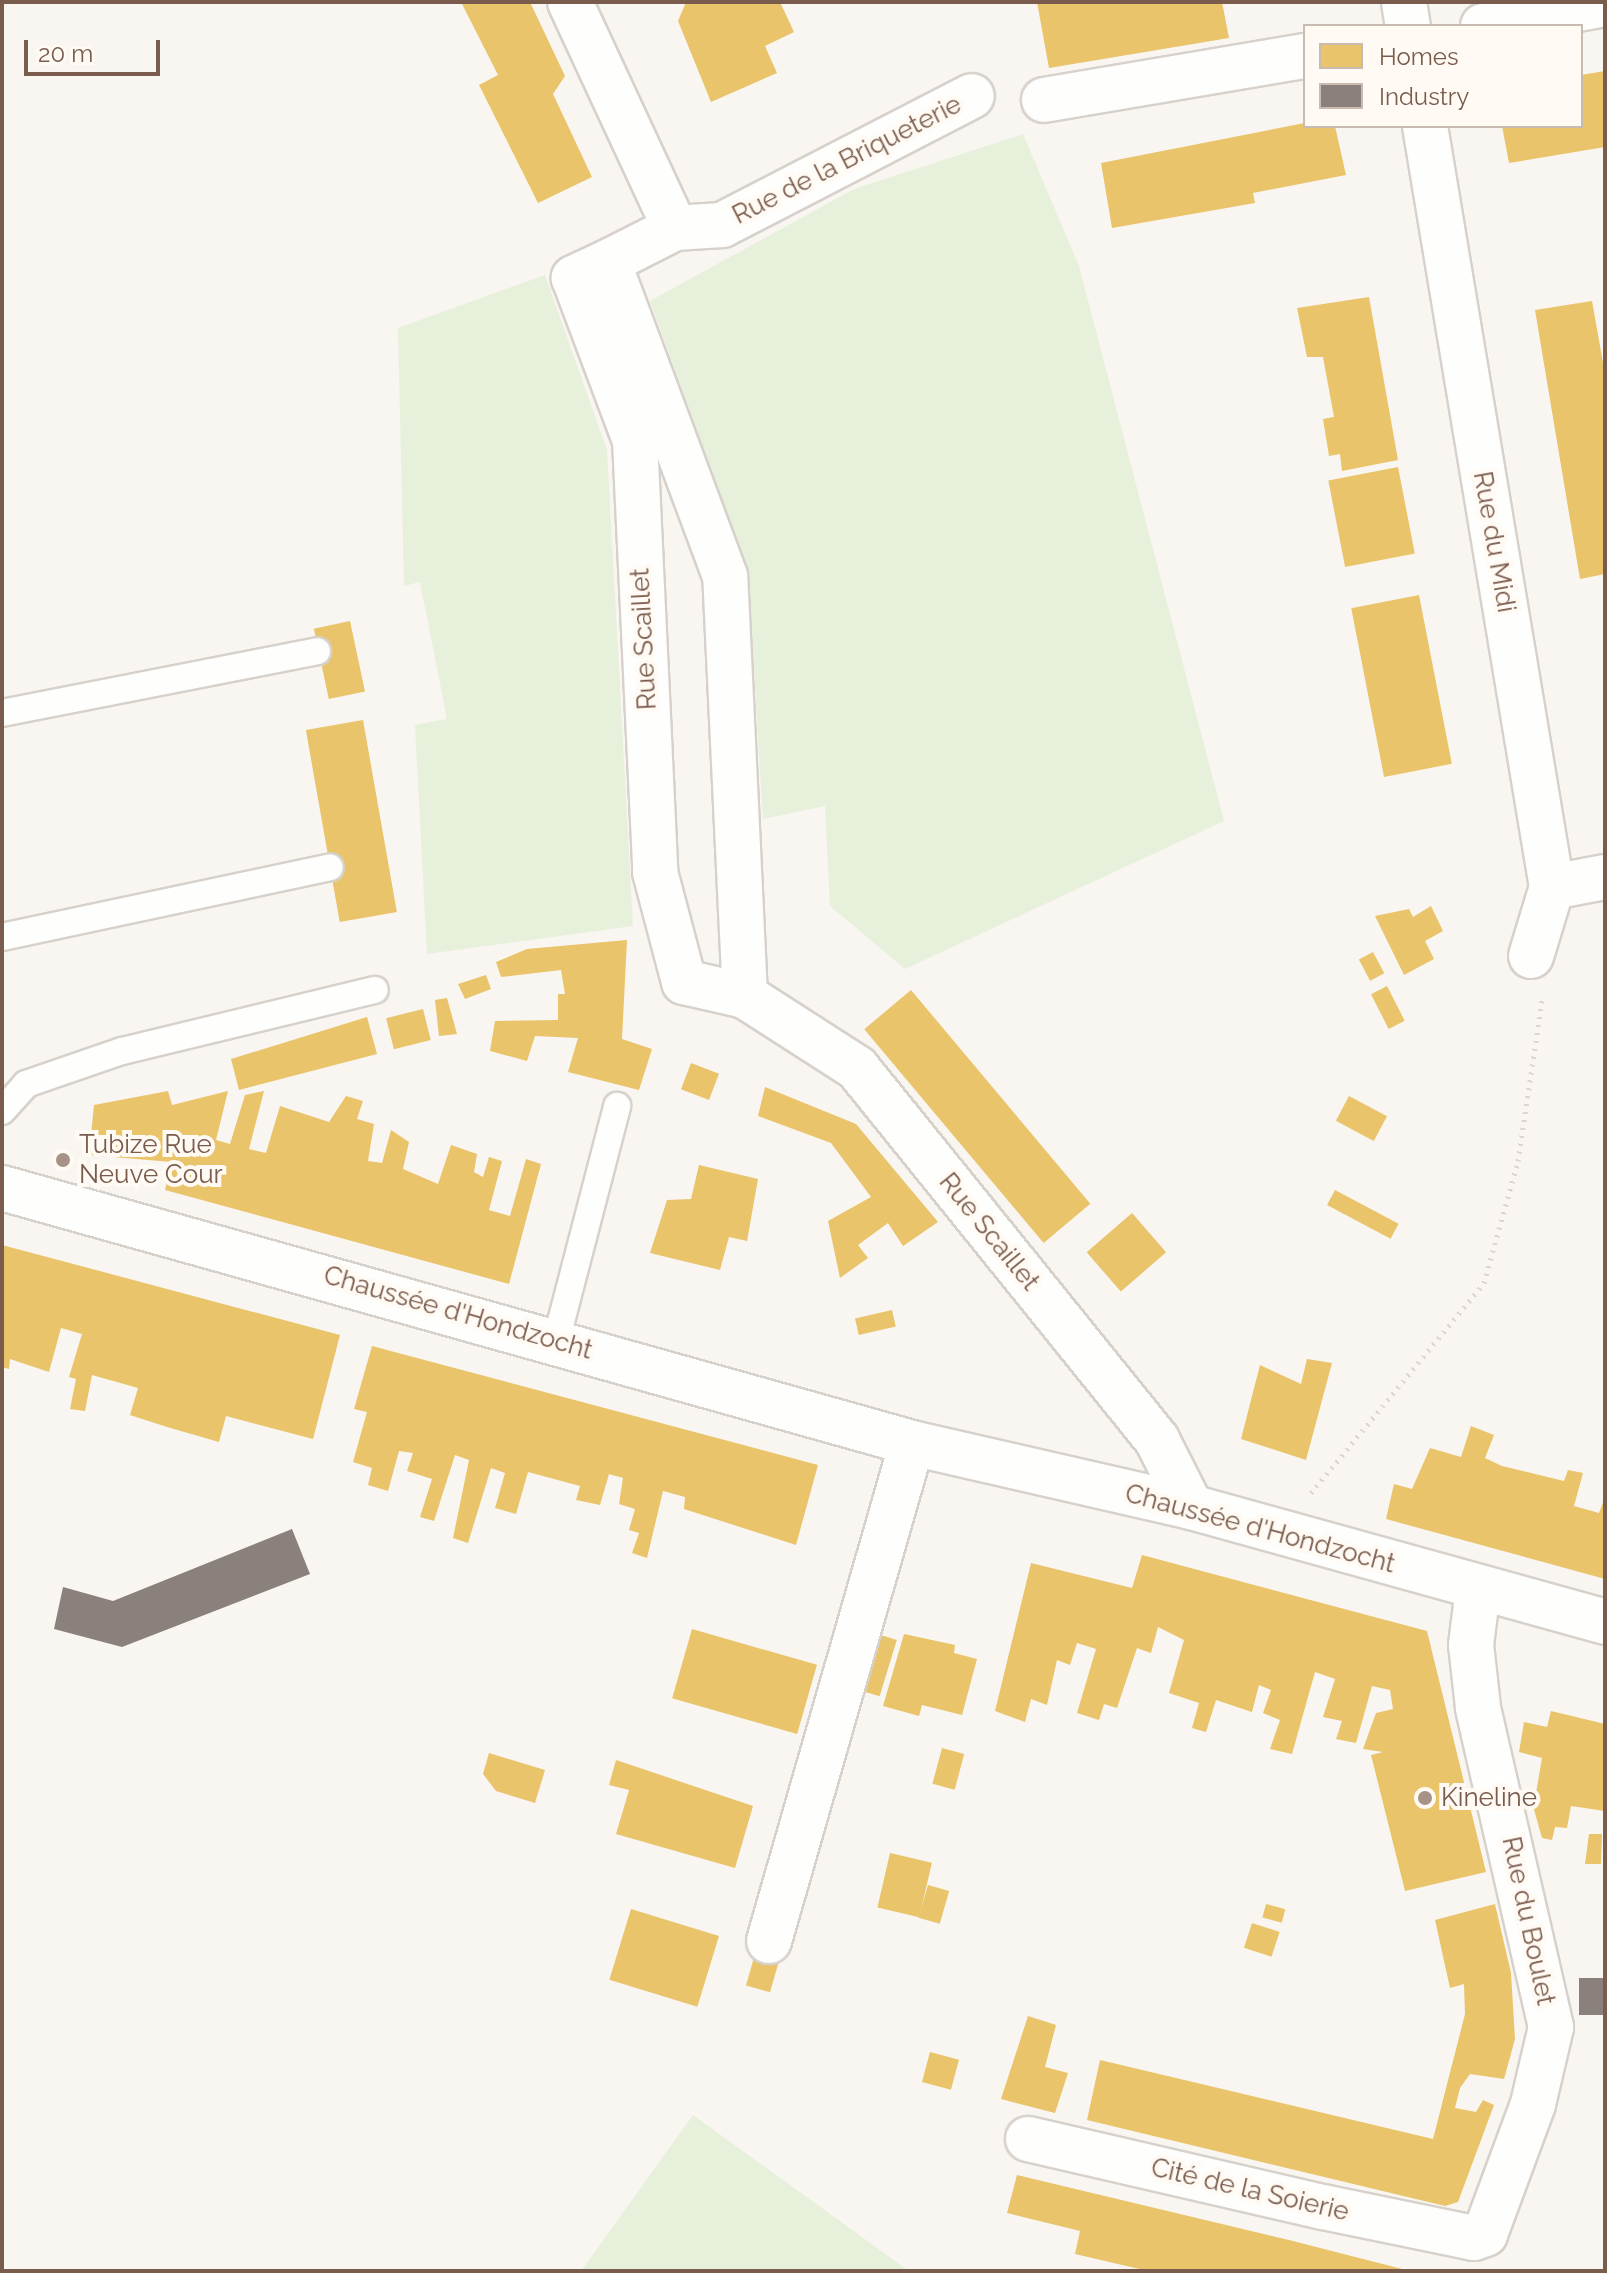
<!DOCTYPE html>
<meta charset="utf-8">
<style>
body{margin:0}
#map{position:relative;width:1607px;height:2273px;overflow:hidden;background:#f9f5f0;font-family:Raleway,sans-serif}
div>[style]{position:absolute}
.green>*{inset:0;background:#e7f0db}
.homes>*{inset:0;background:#e9c46a;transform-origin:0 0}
.industry>*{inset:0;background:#8a817c;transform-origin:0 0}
.path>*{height:5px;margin-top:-2.5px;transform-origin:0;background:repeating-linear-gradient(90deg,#dcd5d0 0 2px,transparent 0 8px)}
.roads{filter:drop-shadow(2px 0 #d7d1cb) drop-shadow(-2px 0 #d7d1cb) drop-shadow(0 2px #d7d1cb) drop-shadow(0 -2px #d7d1cb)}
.service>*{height:26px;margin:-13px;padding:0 13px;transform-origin:13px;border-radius:13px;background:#fefefd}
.minor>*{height:44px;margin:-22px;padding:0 22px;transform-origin:22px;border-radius:22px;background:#fefefd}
.secondary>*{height:44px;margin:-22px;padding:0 22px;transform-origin:22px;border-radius:22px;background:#fefefd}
.dots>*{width:22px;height:22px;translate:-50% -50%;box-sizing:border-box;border:4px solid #fffaf3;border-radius:50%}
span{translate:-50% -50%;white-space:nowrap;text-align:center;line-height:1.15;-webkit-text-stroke:8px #fffaf3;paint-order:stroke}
.street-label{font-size:26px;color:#7a5c4d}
.poi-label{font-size:26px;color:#7a5c4d}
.left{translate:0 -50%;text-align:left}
.frame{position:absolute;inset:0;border:4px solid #7a5c4d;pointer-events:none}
.legend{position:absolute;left:1303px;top:24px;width:280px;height:104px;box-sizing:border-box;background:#fffaf3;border:2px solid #cabbb1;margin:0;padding:10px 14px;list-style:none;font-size:24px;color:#7a5c4d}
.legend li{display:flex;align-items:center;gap:16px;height:40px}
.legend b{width:40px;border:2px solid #cabbb1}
.scale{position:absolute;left:24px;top:40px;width:136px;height:36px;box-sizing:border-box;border:4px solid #7a5c4d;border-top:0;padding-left:10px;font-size:24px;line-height:28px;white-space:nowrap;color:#7a5c4d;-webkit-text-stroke:6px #fffaf3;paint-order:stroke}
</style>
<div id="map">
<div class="green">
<div style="clip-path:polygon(1023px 134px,1079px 266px,1224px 821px,905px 969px,830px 906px,825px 806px,763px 819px,748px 572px,650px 301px,854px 189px)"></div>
<div style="clip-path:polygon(545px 275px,607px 450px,633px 926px,427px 954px,415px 725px,447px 719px,420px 582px,404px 586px,398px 328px)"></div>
<div style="clip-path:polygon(693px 2115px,909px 2271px,581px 2271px)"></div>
</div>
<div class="homes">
<div style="clip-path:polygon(461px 2px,530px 2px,565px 76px,553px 94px,592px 177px,538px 203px,479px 85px,498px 75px)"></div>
<div style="clip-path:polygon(686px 2px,780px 2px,794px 32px,765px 46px,777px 73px,711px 102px,678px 21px)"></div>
<div style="clip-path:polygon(1037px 2px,1222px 2px,1229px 38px,1049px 68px)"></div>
<div style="clip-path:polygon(1605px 71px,1605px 147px,1509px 163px,1502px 126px,1581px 126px,1581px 75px)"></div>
<div style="clip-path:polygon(1305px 123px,1335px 126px,1346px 175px,1253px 193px,1255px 203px,1112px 228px,1101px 163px)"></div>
<div style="clip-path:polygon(1369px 297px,1398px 460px,1342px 471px,1340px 454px,1329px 456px,1323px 419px,1334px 417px,1323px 357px,1307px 357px,1297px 308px)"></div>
<div style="clip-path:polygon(1592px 301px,1605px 374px,1605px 574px,1580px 579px,1535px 310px)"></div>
<div style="left:1398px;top:467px;width:88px;height:71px;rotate:79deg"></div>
<div style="left:1419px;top:595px;width:172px;height:69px;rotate:79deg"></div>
<div style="left:350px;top:621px;width:72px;height:37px;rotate:78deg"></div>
<div style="left:363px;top:720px;width:195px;height:58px;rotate:80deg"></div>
<div style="clip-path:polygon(1431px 906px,1443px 931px,1425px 941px,1434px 959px,1404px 975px,1375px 916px,1409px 909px,1413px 917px)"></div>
<div style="clip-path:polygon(627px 940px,622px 1039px,652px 1049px,639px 1090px,568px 1072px,578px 1038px,535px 1036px,527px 1061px,490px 1051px,495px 1021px,558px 1020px,558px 994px,565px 994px,561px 970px,501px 977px,496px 962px,527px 949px)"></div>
<div style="left:1373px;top:952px;width:24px;height:16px;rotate:62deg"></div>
<div style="clip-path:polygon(486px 975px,491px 989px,465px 999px,458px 984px)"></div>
<div style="left:1387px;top:986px;width:39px;height:18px;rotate:63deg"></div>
<div style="left:911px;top:990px;width:279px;height:61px;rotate:50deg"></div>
<div style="clip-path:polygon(447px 998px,457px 1034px,439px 1036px,435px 1000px)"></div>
<div style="left:423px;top:1009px;width:32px;height:38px;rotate:76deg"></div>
<div style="clip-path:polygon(367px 1017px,377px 1054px,239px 1090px,231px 1059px)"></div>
<div style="left:691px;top:1063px;width:30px;height:28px;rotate:21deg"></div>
<div style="clip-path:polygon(765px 1087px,856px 1124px,938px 1222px,903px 1246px,888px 1223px,858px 1245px,868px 1258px,840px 1278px,828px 1221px,871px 1197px,831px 1143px,758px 1116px)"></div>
<div style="clip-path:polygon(168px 1091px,172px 1105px,228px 1091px,216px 1140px,230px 1144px,245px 1095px,264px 1091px,249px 1149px,266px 1153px,280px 1106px,329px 1122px,346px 1096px,363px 1101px,357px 1119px,374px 1124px,368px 1161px,382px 1163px,391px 1130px,409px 1142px,403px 1169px,438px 1184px,451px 1145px,477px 1154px,474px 1172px,483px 1177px,489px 1157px,502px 1161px,489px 1210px,510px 1216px,526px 1159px,541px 1164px,509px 1284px,165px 1190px,172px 1162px,89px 1155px,94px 1105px)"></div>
<div style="left:1349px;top:1096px;width:43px;height:28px;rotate:28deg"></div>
<div style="clip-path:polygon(699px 1165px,758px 1179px,747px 1241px,729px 1237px,720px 1270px,650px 1253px,667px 1200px,691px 1199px)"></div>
<div style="left:1335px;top:1190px;width:72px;height:17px;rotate:28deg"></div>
<div style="left:1132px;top:1213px;width:52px;height:60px;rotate:49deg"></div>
<div style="clip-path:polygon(2px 1245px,340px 1335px,313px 1439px,226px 1416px,219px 1442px,167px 1427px,130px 1415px,138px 1388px,92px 1375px,85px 1411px,70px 1409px,76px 1379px,69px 1377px,82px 1334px,61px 1328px,49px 1372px,10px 1359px,9px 1369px,2px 1367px)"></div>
<div style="left:892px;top:1310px;width:17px;height:38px;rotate:77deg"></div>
<div style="clip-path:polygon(372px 1346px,818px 1465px,796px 1545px,684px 1509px,685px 1497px,663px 1491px,647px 1558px,632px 1553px,639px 1533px,629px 1530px,635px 1509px,619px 1504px,623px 1478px,609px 1474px,600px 1505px,576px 1500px,580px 1486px,528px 1472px,516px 1514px,495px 1508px,505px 1473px,491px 1468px,468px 1543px,453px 1538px,469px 1460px,455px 1455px,434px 1521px,420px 1517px,432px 1479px,407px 1471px,413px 1453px,399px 1451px,388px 1491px,368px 1485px,372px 1468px,353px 1462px,367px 1412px,354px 1409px)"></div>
<div style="clip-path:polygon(1307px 1359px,1332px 1363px,1306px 1460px,1241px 1439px,1260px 1365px,1301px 1384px)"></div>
<div style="clip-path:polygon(1471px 1426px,1494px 1435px,1485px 1458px,1502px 1466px,1564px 1481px,1568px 1470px,1583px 1473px,1574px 1506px,1599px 1513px,1605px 1497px,1605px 1579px,1386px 1519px,1394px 1484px,1412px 1489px,1430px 1448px,1461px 1457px)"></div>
<div style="clip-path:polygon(1142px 1555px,1427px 1631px,1486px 1872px,1405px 1891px,1371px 1755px,1383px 1752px,1363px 1749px,1376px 1713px,1393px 1709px,1390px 1690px,1372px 1686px,1356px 1743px,1336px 1739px,1342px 1721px,1323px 1717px,1335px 1679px,1315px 1672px,1292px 1754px,1270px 1749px,1280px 1720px,1263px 1713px,1271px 1690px,1259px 1685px,1252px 1712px,1216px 1700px,1206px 1732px,1192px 1728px,1199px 1703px,1169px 1693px,1184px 1640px,1158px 1627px,1151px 1653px,1137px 1648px,1117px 1708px,1104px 1704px,1099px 1720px,1077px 1713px,1096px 1649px,1077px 1643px,1070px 1665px,1057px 1660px,1047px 1705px,1031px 1699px,1025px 1722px,995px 1711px,1031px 1563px,1132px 1588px)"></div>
<div style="left:692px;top:1629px;width:130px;height:72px;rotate:16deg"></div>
<div style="left:871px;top:1632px;width:27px;height:59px;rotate:17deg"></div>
<div style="clip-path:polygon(904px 1634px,955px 1645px,954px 1653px,977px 1659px,962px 1715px,922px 1705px,919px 1716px,883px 1706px)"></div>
<div style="clip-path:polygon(1551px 1711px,1605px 1724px,1605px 1811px,1571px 1806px,1567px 1828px,1555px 1827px,1552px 1840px,1542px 1838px,1529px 1792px,1536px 1793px,1542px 1758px,1519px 1752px,1524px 1722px,1547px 1727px)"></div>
<div style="left:942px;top:1748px;width:23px;height:37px;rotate:15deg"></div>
<div style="clip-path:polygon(489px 1753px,545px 1770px,535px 1803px,496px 1791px,483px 1774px)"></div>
<div style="clip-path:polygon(616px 1760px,753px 1806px,735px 1868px,616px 1834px,629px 1790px,609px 1785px)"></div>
<div style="clip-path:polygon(1589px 1834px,1602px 1834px,1601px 1864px,1585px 1864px)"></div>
<div style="left:890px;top:1853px;width:43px;height:56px;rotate:13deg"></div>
<div style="left:928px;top:1885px;width:22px;height:34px;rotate:16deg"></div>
<div style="left:1266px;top:1904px;width:20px;height:14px;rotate:15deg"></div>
<div style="clip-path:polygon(1495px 1904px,1511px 1973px,1515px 2039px,1504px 2079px,1470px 2074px,1460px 2088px,1455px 2108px,1476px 2112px,1483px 2100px,1494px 2105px,1458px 2202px,1445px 2206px,1087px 2120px,1100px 2060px,1433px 2139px,1465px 2014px,1464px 1984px,1450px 1988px,1435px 1920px)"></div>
<div style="left:631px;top:1909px;width:92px;height:74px;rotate:17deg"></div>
<div style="left:1252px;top:1923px;width:29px;height:26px;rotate:18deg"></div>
<div style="left:757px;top:1947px;width:25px;height:40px;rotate:16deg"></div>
<div style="clip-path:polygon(1028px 2016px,1056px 2025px,1045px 2067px,1068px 2073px,1055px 2113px,1001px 2099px)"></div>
<div style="left:930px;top:2052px;width:30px;height:31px;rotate:15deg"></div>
<div style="clip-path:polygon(1017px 2175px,1289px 2240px,1410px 2271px,1148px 2271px,1075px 2254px,1080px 2231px,1007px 2213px)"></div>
</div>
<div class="industry">
<div style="clip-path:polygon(292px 1529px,310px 1574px,122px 1647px,54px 1629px,63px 1587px,113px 1601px)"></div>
<div style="left:1579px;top:1978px;width:26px;height:37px"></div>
</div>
<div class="path">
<div style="left:1311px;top:1493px;width:272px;rotate:-50.5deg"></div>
<div style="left:1484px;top:1283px;width:127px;rotate:-74.4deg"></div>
<div style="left:1518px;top:1161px;width:163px;rotate:-81.5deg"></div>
</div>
<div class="roads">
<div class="service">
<div style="left:2px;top:713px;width:321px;rotate:-11.1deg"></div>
<div style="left:2px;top:937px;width:335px;rotate:-12deg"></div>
<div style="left:2px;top:1111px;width:36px;rotate:-48deg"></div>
<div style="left:26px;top:1084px;width:102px;rotate:-19deg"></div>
<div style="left:122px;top:1051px;width:260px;rotate:-13.6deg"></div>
<div style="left:556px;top:1341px;width:243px;rotate:-75.4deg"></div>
</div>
<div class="minor">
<div style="left:570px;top:2px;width:249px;rotate:65.1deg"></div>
<div style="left:675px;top:228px;width:75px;rotate:153.1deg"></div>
<div style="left:1404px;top:2px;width:24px;rotate:81deg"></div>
<div style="left:1483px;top:26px;width:124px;rotate:-10.2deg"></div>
<div style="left:1044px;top:100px;width:265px;rotate:-9.6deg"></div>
<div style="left:1425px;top:126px;width:772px;rotate:80.53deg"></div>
<div style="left:1552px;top:887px;width:72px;rotate:106.9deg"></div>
<div style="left:675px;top:228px;width:47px;rotate:-3.7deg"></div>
<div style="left:722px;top:225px;width:281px;rotate:-27.3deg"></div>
<div style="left:1552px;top:887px;width:54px;rotate:-10.7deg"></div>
<div style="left:745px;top:996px;width:420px;rotate:-92.7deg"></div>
<div style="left:725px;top:576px;width:335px;rotate:-110.4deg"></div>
<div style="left:608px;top:262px;width:38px;rotate:155deg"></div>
<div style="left:574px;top:278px;width:173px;rotate:69.4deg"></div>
<div style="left:635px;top:440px;width:432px;rotate:87.3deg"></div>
<div style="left:655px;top:872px;width:114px;rotate:75.2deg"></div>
<div style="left:684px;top:982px;width:63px;rotate:12.9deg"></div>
<div style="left:745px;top:996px;width:133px;rotate:32.7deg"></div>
<div style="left:857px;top:1068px;width:478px;rotate:51.1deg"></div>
<div style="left:1157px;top:1440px;width:75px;rotate:63.1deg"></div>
<div style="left:769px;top:1941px;width:518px;rotate:-73.98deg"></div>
<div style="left:1028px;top:2139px;width:303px;rotate:13deg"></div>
<div style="left:1323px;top:2207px;width:154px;rotate:11.6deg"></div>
<div style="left:1474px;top:2238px;width:12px;rotate:-20deg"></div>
<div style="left:1485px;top:2234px;width:139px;rotate:-69.7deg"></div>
<div style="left:1533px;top:2104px;width:79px;rotate:-76.8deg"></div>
<div style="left:1551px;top:2027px;width:328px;rotate:-102.9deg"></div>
<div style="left:1478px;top:1707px;width:62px;rotate:-96.4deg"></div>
<div style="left:1471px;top:1645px;width:56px;rotate:-82.9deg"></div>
</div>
<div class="secondary">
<div style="left:2px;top:1188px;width:945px;rotate:15.65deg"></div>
<div style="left:912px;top:1443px;width:286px;rotate:12.9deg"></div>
<div style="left:1191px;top:1507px;width:430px;rotate:15.5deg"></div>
</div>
</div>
<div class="dots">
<div style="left:63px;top:1160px;background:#a69286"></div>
<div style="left:1425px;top:1798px;background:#a69286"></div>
</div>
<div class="street-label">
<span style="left:847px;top:160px;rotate:-27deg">Rue de la Briqueterie</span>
<span style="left:1494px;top:542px;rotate:80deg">Rue du Midi</span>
<span style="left:644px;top:639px;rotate:-93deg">Rue Scaillet</span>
<span style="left:989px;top:1232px;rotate:51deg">Rue Scaillet</span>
<span style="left:458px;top:1313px;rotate:16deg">Chaussée d'Hondzocht</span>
<span style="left:1260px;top:1529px;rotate:15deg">Chaussée d'Hondzocht</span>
<span style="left:1528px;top:1921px;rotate:78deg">Rue du Boulet</span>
<span style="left:1250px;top:2190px;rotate:13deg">Cité de la Soierie</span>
</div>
<div class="poi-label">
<span class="left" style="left:79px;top:1160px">Tubize Rue<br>Neuve Cour</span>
<span class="left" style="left:1441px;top:1798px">Kineline</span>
</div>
<div class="frame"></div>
<ul class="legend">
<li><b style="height:22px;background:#e9c46a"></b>Homes</li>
<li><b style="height:22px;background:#8a817c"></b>Industry</li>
</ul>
<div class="scale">20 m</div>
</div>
